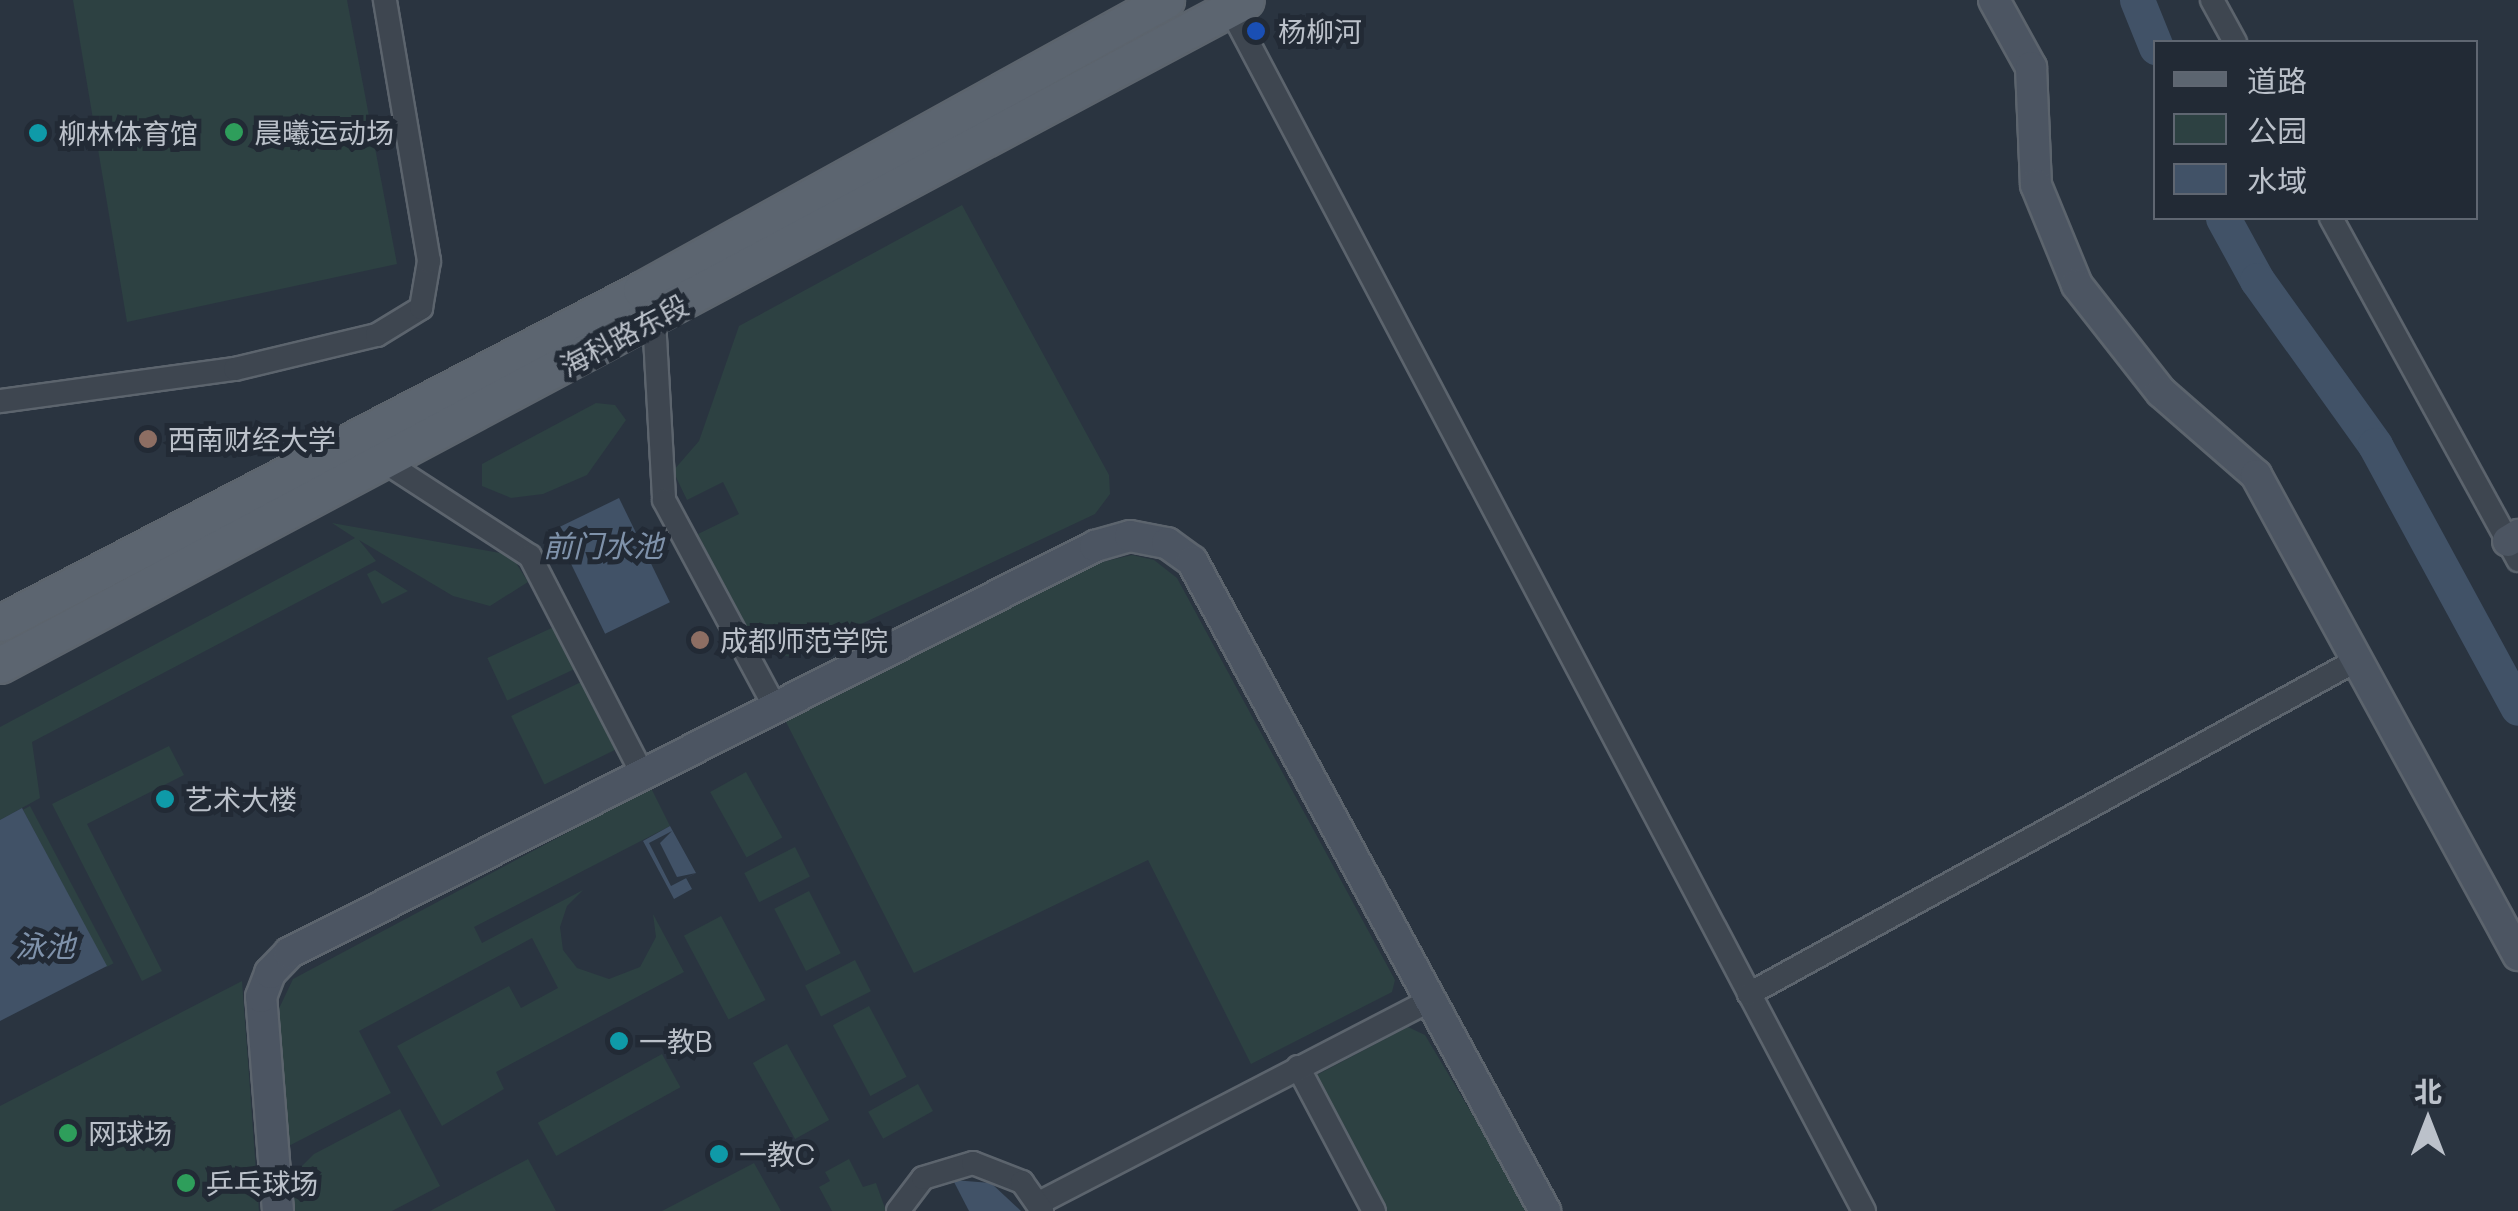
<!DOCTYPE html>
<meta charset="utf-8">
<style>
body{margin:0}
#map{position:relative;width:2518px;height:1211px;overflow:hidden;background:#2a3440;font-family:Manrope,"Noto Sans SC",sans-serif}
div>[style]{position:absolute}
.green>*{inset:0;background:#2d4142;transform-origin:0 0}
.water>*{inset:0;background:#415267;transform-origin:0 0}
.pier>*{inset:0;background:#2a3440}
.river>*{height:35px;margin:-17.5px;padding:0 17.5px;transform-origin:17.5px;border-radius:17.5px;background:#415267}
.roads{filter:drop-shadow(2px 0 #5c646d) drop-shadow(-2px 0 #5c646d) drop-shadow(0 2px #5c646d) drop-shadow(0 -2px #5c646d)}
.street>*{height:22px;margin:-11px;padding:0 11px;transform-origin:11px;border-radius:11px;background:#3e4650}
.secondary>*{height:30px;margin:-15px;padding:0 15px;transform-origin:15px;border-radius:15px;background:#4c5562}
.primary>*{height:35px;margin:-17.5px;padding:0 17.5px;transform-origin:17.5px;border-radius:17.5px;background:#5c6570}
.dots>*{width:28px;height:28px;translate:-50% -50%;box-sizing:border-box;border:5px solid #222a35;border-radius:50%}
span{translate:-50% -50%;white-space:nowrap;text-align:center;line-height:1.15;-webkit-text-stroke:10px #222a35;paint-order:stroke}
.poi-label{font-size:28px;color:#bbc1ca}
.left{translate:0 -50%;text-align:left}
.street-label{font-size:28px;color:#bbc1ca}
.water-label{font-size:30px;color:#7f92aa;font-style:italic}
.legend{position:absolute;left:2153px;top:40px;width:325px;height:180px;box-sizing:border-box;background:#222a35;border:2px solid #5f6671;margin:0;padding:12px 18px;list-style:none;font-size:30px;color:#bbc1ca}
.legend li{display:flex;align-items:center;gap:20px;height:50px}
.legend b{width:50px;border:2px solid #5f6671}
.north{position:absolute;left:2378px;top:1071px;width:100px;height:100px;-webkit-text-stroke:8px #222a35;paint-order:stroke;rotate:0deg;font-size:28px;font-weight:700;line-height:40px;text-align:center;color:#bbc1ca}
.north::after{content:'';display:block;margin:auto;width:35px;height:45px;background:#bbc1ca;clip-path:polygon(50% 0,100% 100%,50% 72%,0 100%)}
</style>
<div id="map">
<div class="green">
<div style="clip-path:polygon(73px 0,347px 0,397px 264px,127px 322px)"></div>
<div style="clip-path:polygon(962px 205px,1109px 475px,1110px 494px,1095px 514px,791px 657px,755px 649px,698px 534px,739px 514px,723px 482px,687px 500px,673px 471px,699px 441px,739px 326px)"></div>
<div style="clip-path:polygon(596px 403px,615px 405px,626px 420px,587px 475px,543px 494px,511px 498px,482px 486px,482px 464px)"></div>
<div style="clip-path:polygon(332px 523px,511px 555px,528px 582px,490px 606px,453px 596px,359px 540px,376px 561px,32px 742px,40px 798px,0 820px,0 727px,355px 538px)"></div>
<div style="clip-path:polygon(1132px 555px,1154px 560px,1177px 578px,1395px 980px,1392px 992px,1251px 1064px,1148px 860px,914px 973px,785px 720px,1098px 563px)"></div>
<div style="clip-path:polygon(375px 570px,408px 591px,382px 604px,367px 574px)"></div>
<div style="left:558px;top:625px;width:47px;height:78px;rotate:65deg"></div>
<div style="left:583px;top:681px;width:76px;height:80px;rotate:64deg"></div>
<div style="clip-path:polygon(169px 746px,184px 775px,87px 824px,162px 971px,142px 981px,52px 804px)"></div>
<div style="left:746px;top:772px;width:75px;height:41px;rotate:61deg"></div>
<div style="clip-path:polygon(651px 788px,670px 826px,474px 927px,482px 943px,583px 890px,567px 906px,560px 927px,563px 950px,577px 968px,609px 979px,640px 967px,656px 937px,653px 914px,684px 972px,496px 1072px,504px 1089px,442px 1126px,397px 1046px,509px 986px,521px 1008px,558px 988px,532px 938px,359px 1031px,391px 1093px,281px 1150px,274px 1019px,293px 979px)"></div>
<div style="left:30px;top:806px;width:178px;height:8px;rotate:62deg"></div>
<div style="left:795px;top:847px;width:33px;height:57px;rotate:63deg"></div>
<div style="left:809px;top:891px;width:70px;height:39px;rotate:63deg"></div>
<div style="left:721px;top:916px;width:95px;height:42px;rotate:62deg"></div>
<div style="left:855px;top:960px;width:35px;height:56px;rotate:63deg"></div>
<div style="clip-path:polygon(242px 981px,259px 1211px,0 1211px,0 1106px)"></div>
<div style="left:869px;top:1006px;width:80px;height:41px;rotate:62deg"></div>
<div style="clip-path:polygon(1408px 1027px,1425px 1035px,1530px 1211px,1382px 1211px,1311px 1078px)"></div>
<div style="left:787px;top:1044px;width:87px;height:39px;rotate:61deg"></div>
<div style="left:662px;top:1054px;width:38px;height:142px;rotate:61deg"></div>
<div style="left:918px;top:1084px;width:31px;height:57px;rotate:61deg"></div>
<div style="clip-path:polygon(400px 1109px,440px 1186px,392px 1211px,291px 1211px,287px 1181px,314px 1154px)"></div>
<div style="clip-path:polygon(528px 1159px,556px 1211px,430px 1211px)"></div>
<div style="clip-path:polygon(849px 1159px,863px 1187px,876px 1183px,886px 1211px,832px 1211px,819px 1187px,830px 1181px,825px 1172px)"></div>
<div style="clip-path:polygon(754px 1163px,781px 1211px,662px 1211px)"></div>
</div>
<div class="water">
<div style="left:619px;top:498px;width:116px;height:72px;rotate:64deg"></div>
<div style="clip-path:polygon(22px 808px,107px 966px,0 1021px,0 820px)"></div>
<div style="clip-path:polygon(670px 826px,696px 873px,686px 878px,692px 889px,674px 899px,643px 841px)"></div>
<div style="clip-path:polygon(953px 1180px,991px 1183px,1021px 1211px,969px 1211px)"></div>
</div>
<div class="pier">
<div style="clip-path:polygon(672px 831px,660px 843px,677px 877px,696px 873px,671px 886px,649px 843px)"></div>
</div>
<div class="river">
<div style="left:2137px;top:0;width:51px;rotate:68deg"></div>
<div style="left:2223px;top:218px;width:71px;rotate:61.3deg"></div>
<div style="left:2257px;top:280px;width:203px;rotate:54.4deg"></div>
<div style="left:2375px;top:445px;width:299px;rotate:61.5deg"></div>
</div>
<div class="roads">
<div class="street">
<div style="left:2212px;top:0;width:48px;rotate:61.3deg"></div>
<div style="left:1230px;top:8px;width:1360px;rotate:62.21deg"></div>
<div style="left:2331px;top:218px;width:390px;rotate:61.3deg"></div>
<div style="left:654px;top:319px;width:181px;rotate:86.8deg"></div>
<div style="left:664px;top:500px;width:233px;rotate:61.8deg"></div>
<div style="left:0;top:401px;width:237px;rotate:-7.8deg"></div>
<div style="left:235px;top:369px;width:146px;rotate:-13.5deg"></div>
<div style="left:377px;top:335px;width:52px;rotate:-31.5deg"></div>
<div style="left:421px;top:308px;width:48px;rotate:-80.3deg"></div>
<div style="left:429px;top:261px;width:265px;rotate:-99.6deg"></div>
<div style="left:382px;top:460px;width:176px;rotate:33deg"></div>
<div style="left:530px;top:556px;width:244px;rotate:62.7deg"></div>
<div style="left:1749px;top:994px;width:691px;rotate:-28.79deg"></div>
<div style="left:1298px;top:1067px;width:163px;rotate:62.2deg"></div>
<div style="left:1039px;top:1203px;width:441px;rotate:-27.4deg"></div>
<div style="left:898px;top:1211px;width:41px;rotate:-52.9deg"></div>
<div style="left:923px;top:1178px;width:52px;rotate:-16.7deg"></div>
<div style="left:973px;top:1163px;width:53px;rotate:21.2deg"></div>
<div style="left:1022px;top:1182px;width:35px;rotate:55deg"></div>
</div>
<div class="secondary">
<div style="left:1994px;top:0;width:77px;rotate:61.1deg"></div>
<div style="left:2031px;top:67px;width:118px;rotate:87.6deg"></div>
<div style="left:2036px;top:185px;width:108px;rotate:67.7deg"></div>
<div style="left:2077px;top:285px;width:136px;rotate:51.9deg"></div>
<div style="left:2161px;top:392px;width:126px;rotate:41.1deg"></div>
<div style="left:2256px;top:475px;width:547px;rotate:61.37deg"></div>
<div style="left:2508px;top:541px;width:12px;rotate:-31deg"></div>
<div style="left:278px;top:1211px;width:215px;rotate:-94.5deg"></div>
<div style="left:261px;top:997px;width:26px;rotate:-69deg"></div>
<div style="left:270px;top:973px;width:28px;rotate:-46deg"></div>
<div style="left:289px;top:953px;width:903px;rotate:-26.79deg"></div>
<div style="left:1095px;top:546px;width:36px;rotate:-16deg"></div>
<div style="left:1130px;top:536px;width:38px;rotate:11deg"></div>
<div style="left:1167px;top:543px;width:31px;rotate:36deg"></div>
<div style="left:1192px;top:561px;width:740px;rotate:61.49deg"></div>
</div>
<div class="primary">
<div style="left:0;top:623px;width:722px;rotate:-27.45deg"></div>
<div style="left:641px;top:290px;width:600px;rotate:-28.92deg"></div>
<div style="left:0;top:665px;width:1412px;rotate:-28.09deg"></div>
</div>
</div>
<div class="dots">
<div style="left:1256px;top:31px;background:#1a4fb4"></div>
<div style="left:234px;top:132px;background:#2e9e5b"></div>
<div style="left:38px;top:133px;background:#0f9aa8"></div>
<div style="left:148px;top:439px;background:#8d6e63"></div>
<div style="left:700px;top:640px;background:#8d6e63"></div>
<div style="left:165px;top:799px;background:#0f9aa8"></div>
<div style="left:619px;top:1041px;background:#0f9aa8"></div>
<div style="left:68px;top:1133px;background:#2e9e5b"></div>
<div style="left:719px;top:1154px;background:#0f9aa8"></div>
<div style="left:186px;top:1183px;background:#2e9e5b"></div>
</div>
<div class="poi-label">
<span class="left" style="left:1278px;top:31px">杨柳河</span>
<span class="left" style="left:254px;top:132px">晨曦运动场</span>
<span class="left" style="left:58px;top:133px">柳林体育馆</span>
<span class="left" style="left:168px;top:439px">西南财经大学</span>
<span class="left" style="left:720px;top:640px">成都师范学院</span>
<span class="left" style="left:185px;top:799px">艺术大楼</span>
<span class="left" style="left:639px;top:1041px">一教B</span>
<span class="left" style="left:88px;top:1133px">网球场</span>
<span class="left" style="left:739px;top:1154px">一教C</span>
<span class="left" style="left:206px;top:1183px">乒乓球场</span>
</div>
<div class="street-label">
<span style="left:624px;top:335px;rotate:-28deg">海科路东段</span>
</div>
<div class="water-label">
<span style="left:603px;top:546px">前门水池</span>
<span style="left:45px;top:946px">泳池</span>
</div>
<ul class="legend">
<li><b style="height:12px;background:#5c6570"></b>道路</li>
<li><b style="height:28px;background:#2d4142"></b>公园</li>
<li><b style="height:28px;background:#415267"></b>水域</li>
</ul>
<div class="north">北</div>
</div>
